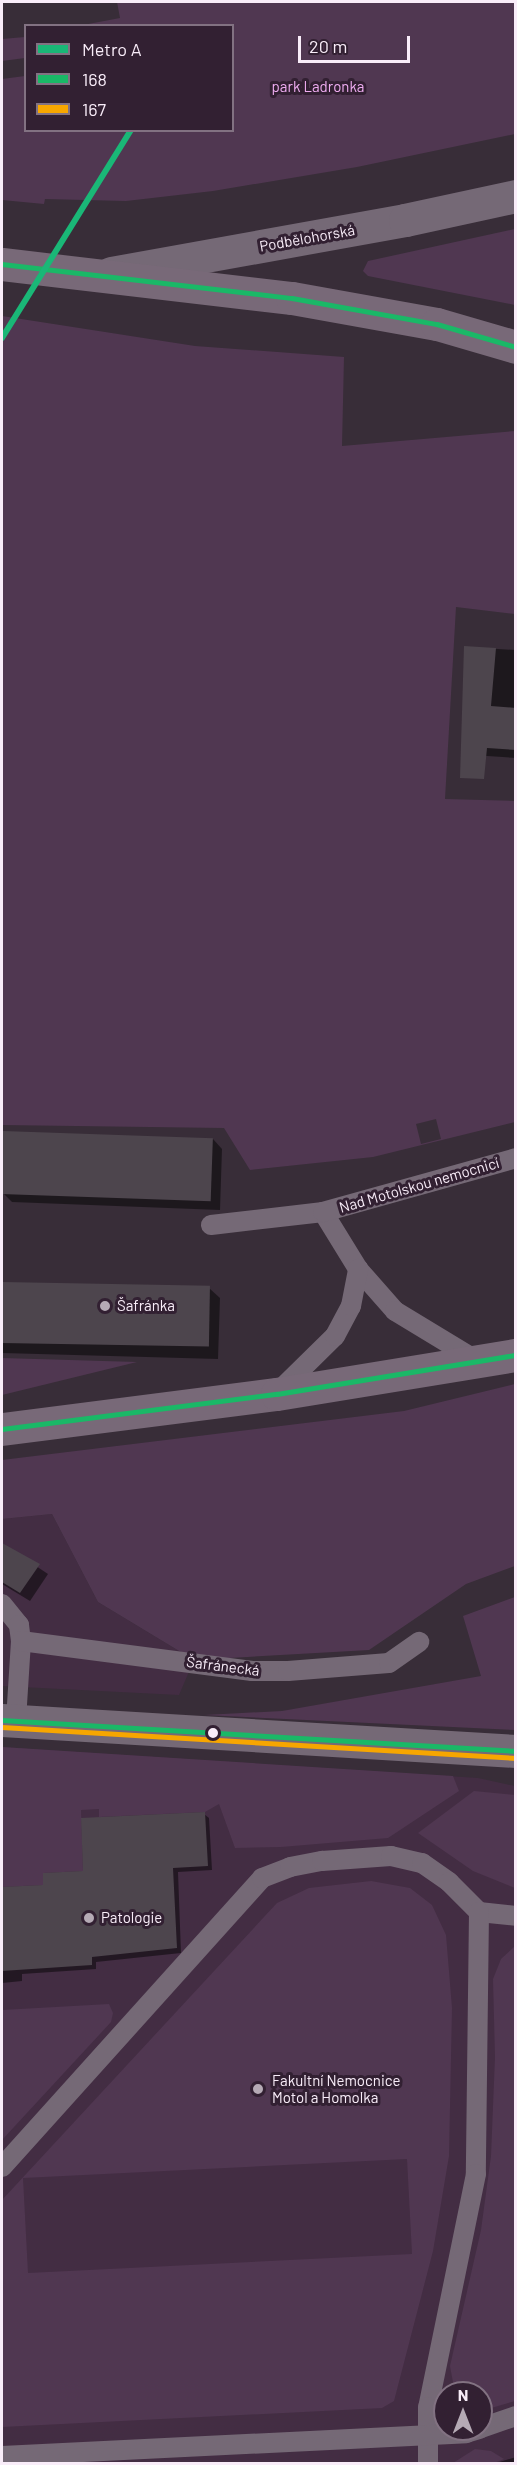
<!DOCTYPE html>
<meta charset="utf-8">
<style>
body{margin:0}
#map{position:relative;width:517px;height:2465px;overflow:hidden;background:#382d38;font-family:Barlow,sans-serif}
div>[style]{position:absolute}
.built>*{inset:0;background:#432d43}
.green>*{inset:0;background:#503751}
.shadow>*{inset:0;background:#0007}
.building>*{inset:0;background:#4d454d;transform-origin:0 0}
.service>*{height:20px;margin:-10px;padding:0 10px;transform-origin:10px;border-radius:10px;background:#756976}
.tertiary>*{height:33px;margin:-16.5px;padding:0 16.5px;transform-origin:16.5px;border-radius:16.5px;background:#756976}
.primary>*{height:33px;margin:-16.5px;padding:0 16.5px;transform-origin:16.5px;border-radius:16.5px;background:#786978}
.bus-1>*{height:4.5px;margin:-2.25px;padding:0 2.25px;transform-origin:2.25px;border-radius:2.25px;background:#1ab867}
.bus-2>*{height:4.5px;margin:-2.25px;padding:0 2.25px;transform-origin:2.25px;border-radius:2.25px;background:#f7a600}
.metro-1>*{height:6px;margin:-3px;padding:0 3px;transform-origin:3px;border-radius:3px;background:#1ab777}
.dots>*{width:16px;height:16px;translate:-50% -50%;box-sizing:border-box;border:3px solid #322032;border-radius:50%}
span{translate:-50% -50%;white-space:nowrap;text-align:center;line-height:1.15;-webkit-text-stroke:6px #322032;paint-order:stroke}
.park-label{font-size:15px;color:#f0adf2}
.street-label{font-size:15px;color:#f9edf9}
.poi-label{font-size:15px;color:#f9edf9}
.left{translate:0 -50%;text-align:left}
.frame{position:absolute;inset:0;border:3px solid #f9edf9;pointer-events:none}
.legend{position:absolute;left:24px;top:24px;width:210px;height:108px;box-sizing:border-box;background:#322032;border:2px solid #827282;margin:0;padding:8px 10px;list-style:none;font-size:18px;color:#f9edf9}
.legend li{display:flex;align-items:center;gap:12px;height:30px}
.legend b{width:30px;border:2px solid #827282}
.north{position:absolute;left:433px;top:2381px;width:60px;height:60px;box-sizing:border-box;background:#322032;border:2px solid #827282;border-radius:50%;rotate:0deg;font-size:16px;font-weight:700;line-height:24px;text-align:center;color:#f9edf9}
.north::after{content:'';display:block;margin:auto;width:21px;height:27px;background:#b5aab5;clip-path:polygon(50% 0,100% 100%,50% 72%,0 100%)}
.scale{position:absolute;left:298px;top:36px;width:112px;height:27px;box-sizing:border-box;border:3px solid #f9edf9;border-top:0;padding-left:8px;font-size:18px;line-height:21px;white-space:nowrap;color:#f9edf9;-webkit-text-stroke:4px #322032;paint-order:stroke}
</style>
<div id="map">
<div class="built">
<div style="clip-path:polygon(52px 1514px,98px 1602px,194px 1660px,179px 1695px,2px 1686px,2px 1519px)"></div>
<div style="clip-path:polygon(evenodd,2px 1747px,478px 1778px,515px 1786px,515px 2463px,2px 2463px,2px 1747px,445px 2393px,481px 2393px,481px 2429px,445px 2429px,445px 2393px)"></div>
</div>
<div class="green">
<div style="clip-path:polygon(117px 2px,515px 2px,515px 134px,357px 167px,213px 191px,126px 201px,45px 199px,44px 204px,2px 200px,2px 79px,25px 76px,26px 130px,232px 130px,232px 26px,83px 25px,120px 18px)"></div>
<div style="clip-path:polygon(25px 37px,25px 58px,2px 61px,2px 39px)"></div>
<div style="clip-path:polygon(515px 229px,515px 305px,368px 276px,363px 271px,368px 261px)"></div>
<div style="clip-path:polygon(evenodd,2px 316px,195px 346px,344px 357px,342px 446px,515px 431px,515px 614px,456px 607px,445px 799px,515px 801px,515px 1122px,373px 1157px,250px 1170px,224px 1128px,2px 1125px,2px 316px,436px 1119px,441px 1139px,421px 1144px,416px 1124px,436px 1119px)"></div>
<div style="clip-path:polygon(2px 1358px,137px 1362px,2px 1395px)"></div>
<div style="clip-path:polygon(515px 1384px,515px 1566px,466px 1584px,369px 1650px,194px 1660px,98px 1602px,52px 1514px,2px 1519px,2px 1460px,404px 1411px)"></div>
<div style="clip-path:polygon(515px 1597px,515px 1730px,204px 1715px,282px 1711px,481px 1676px,463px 1616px)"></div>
<div style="clip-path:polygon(2px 1747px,453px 1776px,459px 1791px,388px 1838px,281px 1847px,235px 1848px,219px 1804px,205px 1812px,99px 1817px,99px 1809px,81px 1810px,83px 1871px,43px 1873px,43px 1885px,2px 1887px)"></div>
<div style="clip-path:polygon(474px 1791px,515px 1795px,515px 1888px,473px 1871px,418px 1833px)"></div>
<div style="clip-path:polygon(evenodd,371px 1881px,410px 1888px,432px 1905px,446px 1935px,452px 2008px,449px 2156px,433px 2251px,394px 2401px,382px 2408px,2px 2427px,2px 2200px,277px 1903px,309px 1888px,371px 1881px,407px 2159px,412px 2254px,28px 2273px,23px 2178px,407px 2159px)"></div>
<div style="clip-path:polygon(515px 1946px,515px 2401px,481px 2411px,481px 2393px,455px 2393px,450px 2366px,481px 2230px,491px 2156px,495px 2057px,493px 1979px,501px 1959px)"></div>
<div style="clip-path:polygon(109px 2004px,113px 2013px,111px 2022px,2px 2140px,2px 2010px)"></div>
<div style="clip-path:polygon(475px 2449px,491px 2451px,504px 2459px,494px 2463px,453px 2463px)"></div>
</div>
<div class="shadow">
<div style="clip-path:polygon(466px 647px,516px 650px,516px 758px,472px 755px)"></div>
<div style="clip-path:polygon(213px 1139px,222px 1149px,220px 1210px,12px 1202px,3px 1193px)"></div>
<div style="clip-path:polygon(2px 1283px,209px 1288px,220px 1298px,218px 1359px,2px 1353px)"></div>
<div style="clip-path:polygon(12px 1550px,48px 1574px,30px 1601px,2px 1584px,2px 1562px)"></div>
<div style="clip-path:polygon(204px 1814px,209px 1818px,212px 1870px,178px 1872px,181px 1953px,96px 1962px,96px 1969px,22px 1974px,22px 1981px,2px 1983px,2px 1889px,45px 1886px,84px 1872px)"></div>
<div style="clip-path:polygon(516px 2457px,516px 2464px,496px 2464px,496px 2463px)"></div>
</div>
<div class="building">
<div style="clip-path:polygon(464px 646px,496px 648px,491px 706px,516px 708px,516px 750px,487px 748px,484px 779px,460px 778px)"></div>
<div style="left:3px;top:1131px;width:210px;height:63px;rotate:2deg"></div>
<div style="left:2px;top:1282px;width:208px;height:61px;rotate:1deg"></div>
<div style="clip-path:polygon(2px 1543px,40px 1564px,20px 1593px,2px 1582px)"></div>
<div style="clip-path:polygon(205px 1812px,208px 1866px,173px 1868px,177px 1948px,92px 1957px,92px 1965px,2px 1971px,2px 1887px,43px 1885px,43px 1873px,83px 1871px,81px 1818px)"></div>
</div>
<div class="service">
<div style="left:323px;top:1212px;width:67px;rotate:58.4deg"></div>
<div style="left:358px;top:1269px;width:56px;rotate:48.6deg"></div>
<div style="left:395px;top:1311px;width:95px;rotate:31.2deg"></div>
<div style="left:211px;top:1225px;width:113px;rotate:-6.6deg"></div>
<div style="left:323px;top:1212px;width:200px;rotate:-15.6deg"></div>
<div style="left:277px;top:1393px;width:81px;rotate:-44.5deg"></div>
<div style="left:335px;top:1336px;width:34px;rotate:-62deg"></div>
<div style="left:351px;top:1306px;width:38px;rotate:-79deg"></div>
<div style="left:2px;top:1604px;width:27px;rotate:51deg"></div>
<div style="left:19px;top:1625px;width:16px;rotate:83deg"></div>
<div style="left:21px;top:1641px;width:80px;rotate:93.6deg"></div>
<div style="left:21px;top:1641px;width:233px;rotate:7.4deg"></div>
<div style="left:252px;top:1671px;width:36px"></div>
<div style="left:288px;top:1671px;width:101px;rotate:-4.5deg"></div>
<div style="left:389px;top:1663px;width:37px;rotate:-35deg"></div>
<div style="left:479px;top:1912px;width:37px;rotate:6deg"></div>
<div style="left:2px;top:2167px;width:389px;rotate:-48deg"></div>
<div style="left:262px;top:1878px;width:30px;rotate:-21deg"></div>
<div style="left:290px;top:1867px;width:33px;rotate:-11deg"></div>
<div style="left:322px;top:1861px;width:69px;rotate:-4.1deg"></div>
<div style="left:391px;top:1856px;width:32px;rotate:13deg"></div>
<div style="left:422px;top:1863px;width:33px;rotate:35deg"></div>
<div style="left:449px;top:1882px;width:42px;rotate:45deg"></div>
<div style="left:479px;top:1912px;width:262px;rotate:90.7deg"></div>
<div style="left:476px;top:2174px;width:238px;rotate:101.6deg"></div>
<div style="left:428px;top:2407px;width:57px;rotate:90deg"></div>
<div style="left:481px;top:2428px;width:37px;rotate:-19deg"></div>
<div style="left:2px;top:2456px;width:465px;rotate:-2.8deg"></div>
<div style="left:466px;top:2433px;width:14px;rotate:-17deg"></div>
</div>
<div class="tertiary">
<div style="left:111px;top:273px;width:299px;rotate:-10.2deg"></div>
<div style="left:405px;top:220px;width:114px;rotate:-12.2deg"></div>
<div style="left:2px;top:1720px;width:515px;rotate:3.45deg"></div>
</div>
<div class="primary">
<div style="left:2px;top:264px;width:292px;rotate:6.7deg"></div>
<div style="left:292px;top:298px;width:147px;rotate:10.2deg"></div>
<div style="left:437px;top:324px;width:82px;rotate:16.2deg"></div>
<div style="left:2px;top:1429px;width:277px;rotate:-7.3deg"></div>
<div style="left:277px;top:1394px;width:242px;rotate:-9.3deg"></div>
</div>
<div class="bus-1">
<div style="left:2px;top:264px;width:292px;rotate:6.7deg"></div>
<div style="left:292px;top:298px;width:147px;rotate:10.2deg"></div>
<div style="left:437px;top:324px;width:82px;rotate:16.2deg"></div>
<div style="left:2px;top:1429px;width:277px;rotate:-7.3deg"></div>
<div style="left:277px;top:1394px;width:242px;rotate:-9.3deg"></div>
<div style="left:2px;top:1720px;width:515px;rotate:3.45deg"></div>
</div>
<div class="bus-2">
<div style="left:2px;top:1727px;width:515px;rotate:3.45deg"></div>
</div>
<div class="metro-1">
<div style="left:2px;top:338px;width:245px;rotate:-58.2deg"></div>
</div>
<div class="dots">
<div style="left:105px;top:1306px;background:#b5aab5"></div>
<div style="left:213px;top:1733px;background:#f9edf9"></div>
<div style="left:89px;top:1918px;background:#b5aab5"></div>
<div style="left:258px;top:2089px;background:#b5aab5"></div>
</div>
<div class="park-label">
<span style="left:318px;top:87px">park Ladronka</span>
</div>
<div class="street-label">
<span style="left:307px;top:238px;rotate:-10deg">Podbělohorská</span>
<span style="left:419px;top:1185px;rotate:-16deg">Nad Motolskou nemocnicí</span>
<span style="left:223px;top:1666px;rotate:7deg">Šafránecká</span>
</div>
<div class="poi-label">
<span class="left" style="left:117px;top:1306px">Šafránka</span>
<span class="left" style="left:101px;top:1918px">Patologie</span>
<span class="left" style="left:272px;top:2089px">Fakultní Nemocnice<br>Motol a Homolka</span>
</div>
<div class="frame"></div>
<ul class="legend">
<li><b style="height:8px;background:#1ab777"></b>Metro A</li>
<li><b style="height:8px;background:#1ab867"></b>168</li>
<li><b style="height:8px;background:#f7a600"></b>167</li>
</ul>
<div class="north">N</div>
<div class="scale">20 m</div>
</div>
